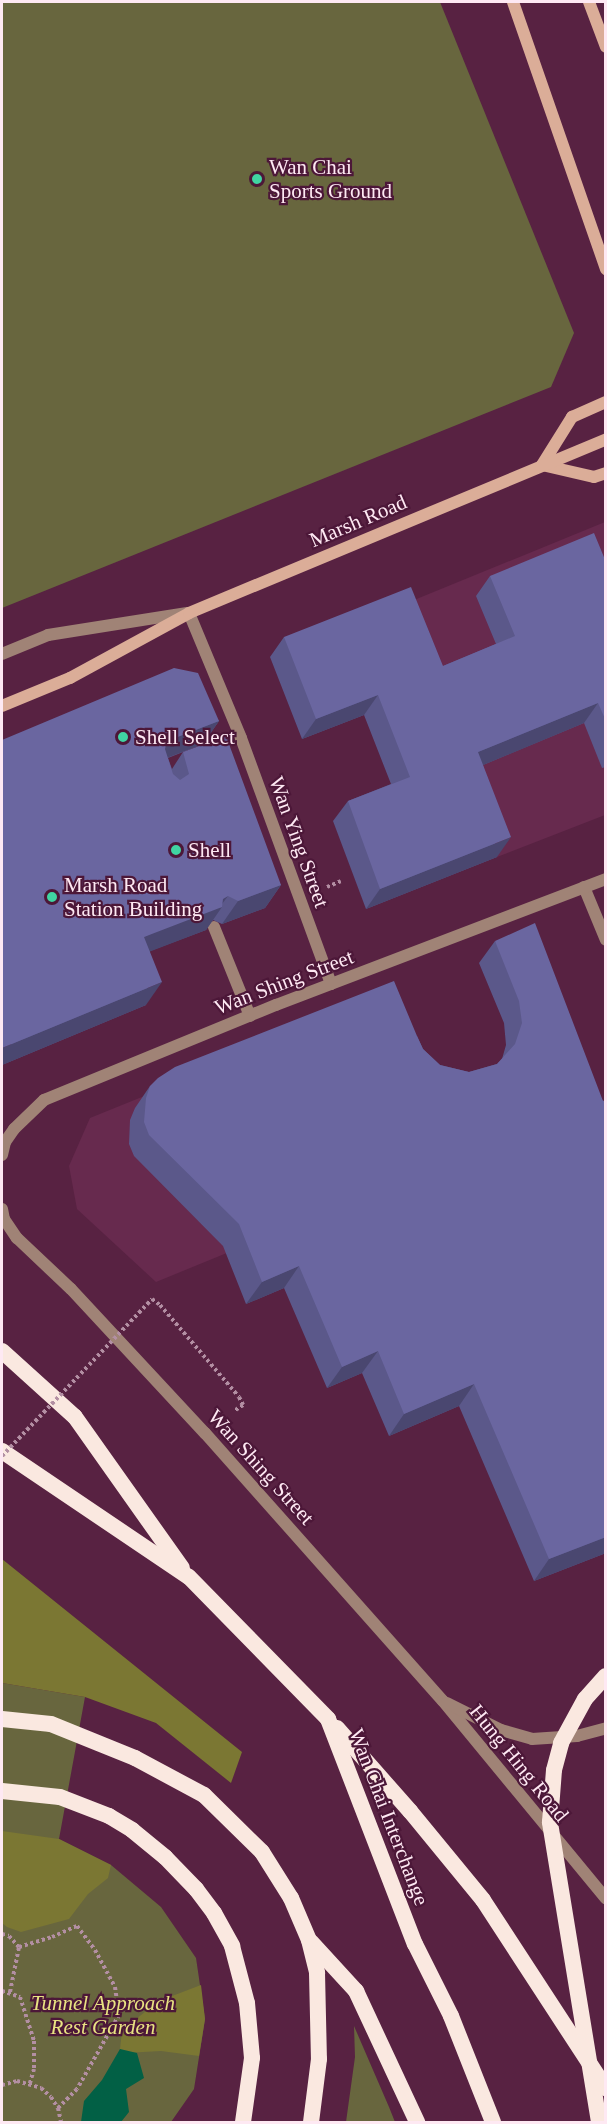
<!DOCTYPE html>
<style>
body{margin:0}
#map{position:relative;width:607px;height:2124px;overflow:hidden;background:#582242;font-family:Georgia,serif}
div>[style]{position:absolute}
.built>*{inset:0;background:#672a4e}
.green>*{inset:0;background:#68663e}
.forest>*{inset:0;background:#7b7733}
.water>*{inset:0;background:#026045}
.path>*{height:4px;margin-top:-2px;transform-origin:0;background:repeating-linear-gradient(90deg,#b38fa3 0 3px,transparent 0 6px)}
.service>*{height:12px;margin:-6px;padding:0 6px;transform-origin:6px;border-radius:6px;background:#a08376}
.minor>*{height:12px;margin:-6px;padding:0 6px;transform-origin:6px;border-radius:6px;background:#a08376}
.tertiary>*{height:12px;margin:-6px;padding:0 6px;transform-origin:6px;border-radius:6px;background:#a08376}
.secondary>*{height:12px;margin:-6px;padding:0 6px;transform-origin:6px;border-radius:6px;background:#dbad98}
.trunk>*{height:16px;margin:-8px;padding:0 8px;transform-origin:8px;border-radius:8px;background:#fae8e0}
.path-bridge>*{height:4px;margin-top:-2px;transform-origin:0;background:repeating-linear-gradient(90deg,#b38fa3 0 3px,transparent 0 6px)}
.trunk-bridge>*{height:16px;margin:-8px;padding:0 8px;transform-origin:8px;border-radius:8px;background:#fae8e0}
.wall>*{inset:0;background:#5b588a}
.shaded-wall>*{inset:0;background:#4a4770}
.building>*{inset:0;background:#6a66a0}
.dots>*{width:16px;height:16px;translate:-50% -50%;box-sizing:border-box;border:3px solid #4c1738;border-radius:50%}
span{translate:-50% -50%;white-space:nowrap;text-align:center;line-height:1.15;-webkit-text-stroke:4.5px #4c1738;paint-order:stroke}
.poi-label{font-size:21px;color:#fee9f3}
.left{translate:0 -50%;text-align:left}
.street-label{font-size:21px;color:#fee9f3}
.park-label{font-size:21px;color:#e9e382;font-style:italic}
.frame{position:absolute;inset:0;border:3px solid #fee9f3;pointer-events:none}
</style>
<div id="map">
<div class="built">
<div style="clip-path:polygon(605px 522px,605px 815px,497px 857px,397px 607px)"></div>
<div style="clip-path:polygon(334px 1019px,400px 1182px,156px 1282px,77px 1209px,69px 1166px,90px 1118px)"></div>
</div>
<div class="green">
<div style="clip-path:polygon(2px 2px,440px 2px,574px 333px,551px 387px,2px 608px)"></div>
<div style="clip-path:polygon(2px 1683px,85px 1697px,59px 1839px,111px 1865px,161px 1907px,196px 1958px,205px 2019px,194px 2089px,171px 2122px,2px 2122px)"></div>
<div style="clip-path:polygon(354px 2026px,389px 2107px,395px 2122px,346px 2122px,355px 2057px)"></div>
</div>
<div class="forest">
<div style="clip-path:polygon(2px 1559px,242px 1752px,231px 1783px,156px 1723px,85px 1697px,2px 1683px)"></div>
<div style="clip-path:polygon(2px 1831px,59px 1839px,111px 1865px,108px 1878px,88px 1894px,69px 1919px,21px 1932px,7px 1927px,2px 1923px)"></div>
<div style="clip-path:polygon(201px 1985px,205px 2019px,199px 2056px,161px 2051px,125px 2053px,120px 2049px,122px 2031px,136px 2019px,159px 2001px)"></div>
</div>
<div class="water">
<div style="clip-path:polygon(120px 2049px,137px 2053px,144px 2078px,126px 2089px,129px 2112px,121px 2122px,81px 2122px,84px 2101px,102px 2080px)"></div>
</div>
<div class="path">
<div style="left:327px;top:887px;width:15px;rotate:-23deg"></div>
<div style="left:160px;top:1305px;width:121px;rotate:49.3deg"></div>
<div style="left:239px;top:1397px;width:9px;rotate:63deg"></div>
<div style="left:243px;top:1405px;width:11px;rotate:146deg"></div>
<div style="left:2px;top:1934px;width:7px;rotate:16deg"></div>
<div style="left:9px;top:1936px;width:15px;rotate:48deg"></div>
<div style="left:2px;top:1991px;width:19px;rotate:18deg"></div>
<div style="left:20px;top:1997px;width:46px;rotate:72.3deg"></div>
<div style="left:34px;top:2041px;width:28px;rotate:90deg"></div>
<div style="left:34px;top:2069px;width:15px;rotate:106deg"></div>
<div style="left:10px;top:1992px;width:46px;rotate:-78.7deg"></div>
<div style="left:19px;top:1947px;width:34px;rotate:-17deg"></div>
<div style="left:52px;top:1937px;width:27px;rotate:-24deg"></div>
<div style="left:77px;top:1926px;width:30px;rotate:53deg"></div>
<div style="left:95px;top:1950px;width:42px;rotate:61.6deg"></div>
<div style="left:115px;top:1987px;width:28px;rotate:82deg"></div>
<div style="left:119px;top:2015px;width:85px;rotate:119.6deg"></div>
<div style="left:77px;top:2089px;width:27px;rotate:135deg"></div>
<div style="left:2px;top:2085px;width:16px;rotate:-15deg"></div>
<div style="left:17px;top:2081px;width:25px;rotate:16deg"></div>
<div style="left:41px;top:2088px;width:13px;rotate:42deg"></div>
<div style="left:51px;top:2097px;width:13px;rotate:58deg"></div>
<div style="left:58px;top:2108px;width:14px;rotate:78deg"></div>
</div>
<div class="service">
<div style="left:584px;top:887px;width:57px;rotate:67.5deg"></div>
<div style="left:214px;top:927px;width:96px;rotate:68deg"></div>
</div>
<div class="minor">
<div style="left:189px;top:613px;width:135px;rotate:67.4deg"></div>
<div style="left:241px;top:738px;width:262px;rotate:69.9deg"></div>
<div style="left:2px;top:1155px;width:13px;rotate:-77deg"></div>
<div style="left:5px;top:1142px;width:16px;rotate:-55deg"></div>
<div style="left:14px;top:1129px;width:42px;rotate:-44deg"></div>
<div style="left:44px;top:1100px;width:251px;rotate:-22.3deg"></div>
<div style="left:276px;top:1005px;width:353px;rotate:-20.9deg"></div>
<div style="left:2px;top:1209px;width:10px;rotate:79deg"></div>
<div style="left:4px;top:1219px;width:23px;rotate:56deg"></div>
<div style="left:17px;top:1238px;width:74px;rotate:43.4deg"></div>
<div style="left:71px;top:1289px;width:197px;rotate:47.1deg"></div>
<div style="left:205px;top:1433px;width:358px;rotate:48.4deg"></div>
<div style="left:443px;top:1701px;width:256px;rotate:50.5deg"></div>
<div style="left:447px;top:1703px;width:60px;rotate:26.6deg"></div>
<div style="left:501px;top:1730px;width:32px;rotate:16deg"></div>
<div style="left:532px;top:1739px;width:45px;rotate:-3.8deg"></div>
<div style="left:577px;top:1736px;width:30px;rotate:-15deg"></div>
</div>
<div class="tertiary">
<div style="left:2px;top:654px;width:50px;rotate:-22.4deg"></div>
<div style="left:48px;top:635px;width:141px;rotate:-9deg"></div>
</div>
<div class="secondary">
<div style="left:513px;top:2px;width:283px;rotate:70.8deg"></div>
<div style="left:589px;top:2px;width:48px;rotate:69.3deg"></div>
<div style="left:542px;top:465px;width:57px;rotate:-58deg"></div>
<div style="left:572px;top:417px;width:37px;rotate:-24deg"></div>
<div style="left:542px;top:465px;width:53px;rotate:13deg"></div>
<div style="left:594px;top:477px;width:13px;rotate:-18deg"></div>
<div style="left:2px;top:706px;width:74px;rotate:-22.4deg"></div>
<div style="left:70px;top:678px;width:136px;rotate:-28.6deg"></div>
<div style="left:189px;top:613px;width:452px;rotate:-22.6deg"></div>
</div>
<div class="trunk">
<div style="left:2px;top:1351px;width:98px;rotate:42.1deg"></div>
<div style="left:75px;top:1417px;width:185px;rotate:54.7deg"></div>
<div style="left:2px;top:1451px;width:225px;rotate:34deg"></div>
<div style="left:189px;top:1577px;width:199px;rotate:45.6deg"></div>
<div style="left:328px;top:1719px;width:241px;rotate:68.9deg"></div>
<div style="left:415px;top:1944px;width:80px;rotate:63.4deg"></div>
<div style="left:451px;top:2016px;width:114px;rotate:68.4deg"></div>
<div style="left:2px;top:1719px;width:49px;rotate:5.8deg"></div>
<div style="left:51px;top:1724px;width:91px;rotate:22deg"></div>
<div style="left:135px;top:1758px;width:78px;rotate:28.2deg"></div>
<div style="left:204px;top:1795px;width:81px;rotate:44.5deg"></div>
<div style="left:262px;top:1852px;width:54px;rotate:57.8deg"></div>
<div style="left:291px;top:1898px;width:46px;rotate:66.8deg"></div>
<div style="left:309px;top:1940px;width:34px;rotate:76deg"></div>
<div style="left:317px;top:1973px;width:86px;rotate:88.7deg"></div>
<div style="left:319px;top:2059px;width:64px;rotate:97.2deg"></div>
<div style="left:337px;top:1728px;width:111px;rotate:48.7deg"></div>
<div style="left:410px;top:1811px;width:115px;rotate:50.6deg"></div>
<div style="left:483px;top:1900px;width:225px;rotate:56.9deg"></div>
<div style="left:2px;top:1791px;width:58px;rotate:5.9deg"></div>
<div style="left:60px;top:1797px;width:53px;rotate:21.2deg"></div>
<div style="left:109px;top:1816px;width:27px;rotate:31deg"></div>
<div style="left:132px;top:1830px;width:43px;rotate:39.3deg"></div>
<div style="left:165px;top:1857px;width:45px;rotate:45.9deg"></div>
<div style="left:196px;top:1889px;width:30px;rotate:53deg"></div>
<div style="left:214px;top:1913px;width:38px;rotate:61deg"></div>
<div style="left:232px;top:1946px;width:59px;rotate:75.3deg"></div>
<div style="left:247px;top:2003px;width:55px;rotate:84.8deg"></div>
<div style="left:252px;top:2058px;width:65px;rotate:98deg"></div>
<div style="left:311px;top:1942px;width:67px;rotate:47.4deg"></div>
<div style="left:356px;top:1991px;width:145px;rotate:65deg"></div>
</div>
<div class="path-bridge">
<div style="left:2px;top:1456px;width:217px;rotate:-46.3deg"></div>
<div style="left:152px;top:1299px;width:10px;rotate:37deg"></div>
</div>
<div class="trunk-bridge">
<div style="left:599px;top:2122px;width:304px;rotate:-99.3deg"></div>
<div style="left:550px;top:1822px;width:52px;rotate:-85.6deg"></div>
<div style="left:554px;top:1770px;width:28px;rotate:-75deg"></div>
<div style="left:561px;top:1743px;width:50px;rotate:-61.4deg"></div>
<div style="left:585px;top:1699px;width:31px;rotate:-48deg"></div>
</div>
<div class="wall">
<div style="clip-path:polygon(606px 562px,606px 767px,602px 768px,584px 723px,483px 765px,497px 857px,366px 909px,333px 821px,348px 801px,391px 784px,364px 715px,302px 739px,270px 657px,284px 637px,443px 666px,496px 644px,476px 596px,490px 576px)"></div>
<div style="clip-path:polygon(174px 668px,219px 721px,203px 744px,168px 758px,172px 769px,183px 752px,281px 885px,265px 908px,222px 924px,213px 920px,206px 930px,150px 951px,146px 1005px,2px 1065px)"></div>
<div style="clip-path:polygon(495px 941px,603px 1101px,606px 1100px,606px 1553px,534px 1581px,459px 1406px,389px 1436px,362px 1373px,327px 1388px,284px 1288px,246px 1304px,223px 1246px,134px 1156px,129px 1144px,130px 1120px,135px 1108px,150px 1086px,417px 1036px,423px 1049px,440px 1065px,469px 1072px,497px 1064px,502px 1059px,506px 1045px,504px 1023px,479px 963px)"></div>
</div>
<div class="shaded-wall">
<div style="clip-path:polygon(378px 695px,364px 715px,302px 739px,316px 719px)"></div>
<div style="clip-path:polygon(598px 703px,584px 723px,464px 773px,478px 752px)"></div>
<div style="clip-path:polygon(219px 721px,203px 744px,151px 764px,167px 741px)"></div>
<div style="clip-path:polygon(511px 837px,497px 857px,366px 909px,380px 889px)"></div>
<div style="clip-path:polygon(281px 885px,265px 908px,222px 924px,238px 901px)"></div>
<div style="clip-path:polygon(228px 896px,219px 908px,222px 907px,206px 930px,128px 960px,144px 937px)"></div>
<div style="clip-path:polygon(162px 982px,146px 1005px,2px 1065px,2px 1048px)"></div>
<div style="clip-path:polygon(299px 1266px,284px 1288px,246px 1304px,262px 1282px)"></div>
<div style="clip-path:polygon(378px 1351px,362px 1373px,327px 1388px,342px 1367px)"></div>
<div style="clip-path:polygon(474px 1384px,459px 1406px,389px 1436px,404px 1414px)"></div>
<div style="clip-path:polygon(606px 1537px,606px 1553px,534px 1581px,549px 1559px)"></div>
</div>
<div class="building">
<div style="clip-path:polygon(594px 533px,606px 562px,606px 721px,598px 703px,478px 752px,511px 837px,380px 889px,348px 801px,410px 777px,378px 695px,316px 719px,284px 637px,411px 587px,443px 666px,515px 636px,490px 576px)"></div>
<div style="clip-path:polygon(174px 668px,198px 673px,219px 721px,167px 741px,165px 749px,173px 774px,180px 780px,189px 774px,183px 752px,226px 736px,281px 885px,238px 901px,228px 896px,223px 899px,222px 907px,144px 937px,162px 982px,2px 1048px,2px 740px)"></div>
<div style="clip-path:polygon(535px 923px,603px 1101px,606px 1100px,606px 1537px,549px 1559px,474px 1384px,404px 1414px,378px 1351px,342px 1367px,299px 1266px,262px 1282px,239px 1224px,149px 1135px,144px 1122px,146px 1098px,150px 1086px,158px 1078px,175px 1067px,394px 981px,417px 1036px,423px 1049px,440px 1065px,469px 1072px,497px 1064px,515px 1044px,522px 1023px,519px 1001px,495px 941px)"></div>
</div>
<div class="dots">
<div style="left:257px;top:179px;background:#40d4a2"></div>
<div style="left:123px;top:737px;background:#40d4a2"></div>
<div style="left:176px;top:850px;background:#40d4a2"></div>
<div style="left:52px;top:897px;background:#40d4a2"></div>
</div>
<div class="poi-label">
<span class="left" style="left:269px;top:179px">Wan Chai<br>Sports Ground</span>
<span class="left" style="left:135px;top:737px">Shell Select</span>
<span class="left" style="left:188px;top:850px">Shell</span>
<span class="left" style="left:64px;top:897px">Marsh Road<br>Station Building</span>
</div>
<div class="street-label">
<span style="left:358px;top:521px;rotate:-23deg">Marsh Road</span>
<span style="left:299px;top:842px;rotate:70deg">Wan Ying Street</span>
<span style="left:284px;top:982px;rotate:-21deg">Wan Shing Street</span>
<span style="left:261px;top:1467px;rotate:48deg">Wan Shing Street</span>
<span style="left:519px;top:1763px;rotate:51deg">Hung Hing Road</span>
<span style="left:389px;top:1817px;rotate:69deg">Wan Chai Interchange</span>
</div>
<div class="park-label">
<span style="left:103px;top:2015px">Tunnel Approach<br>Rest Garden</span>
</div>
<div class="frame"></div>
</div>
